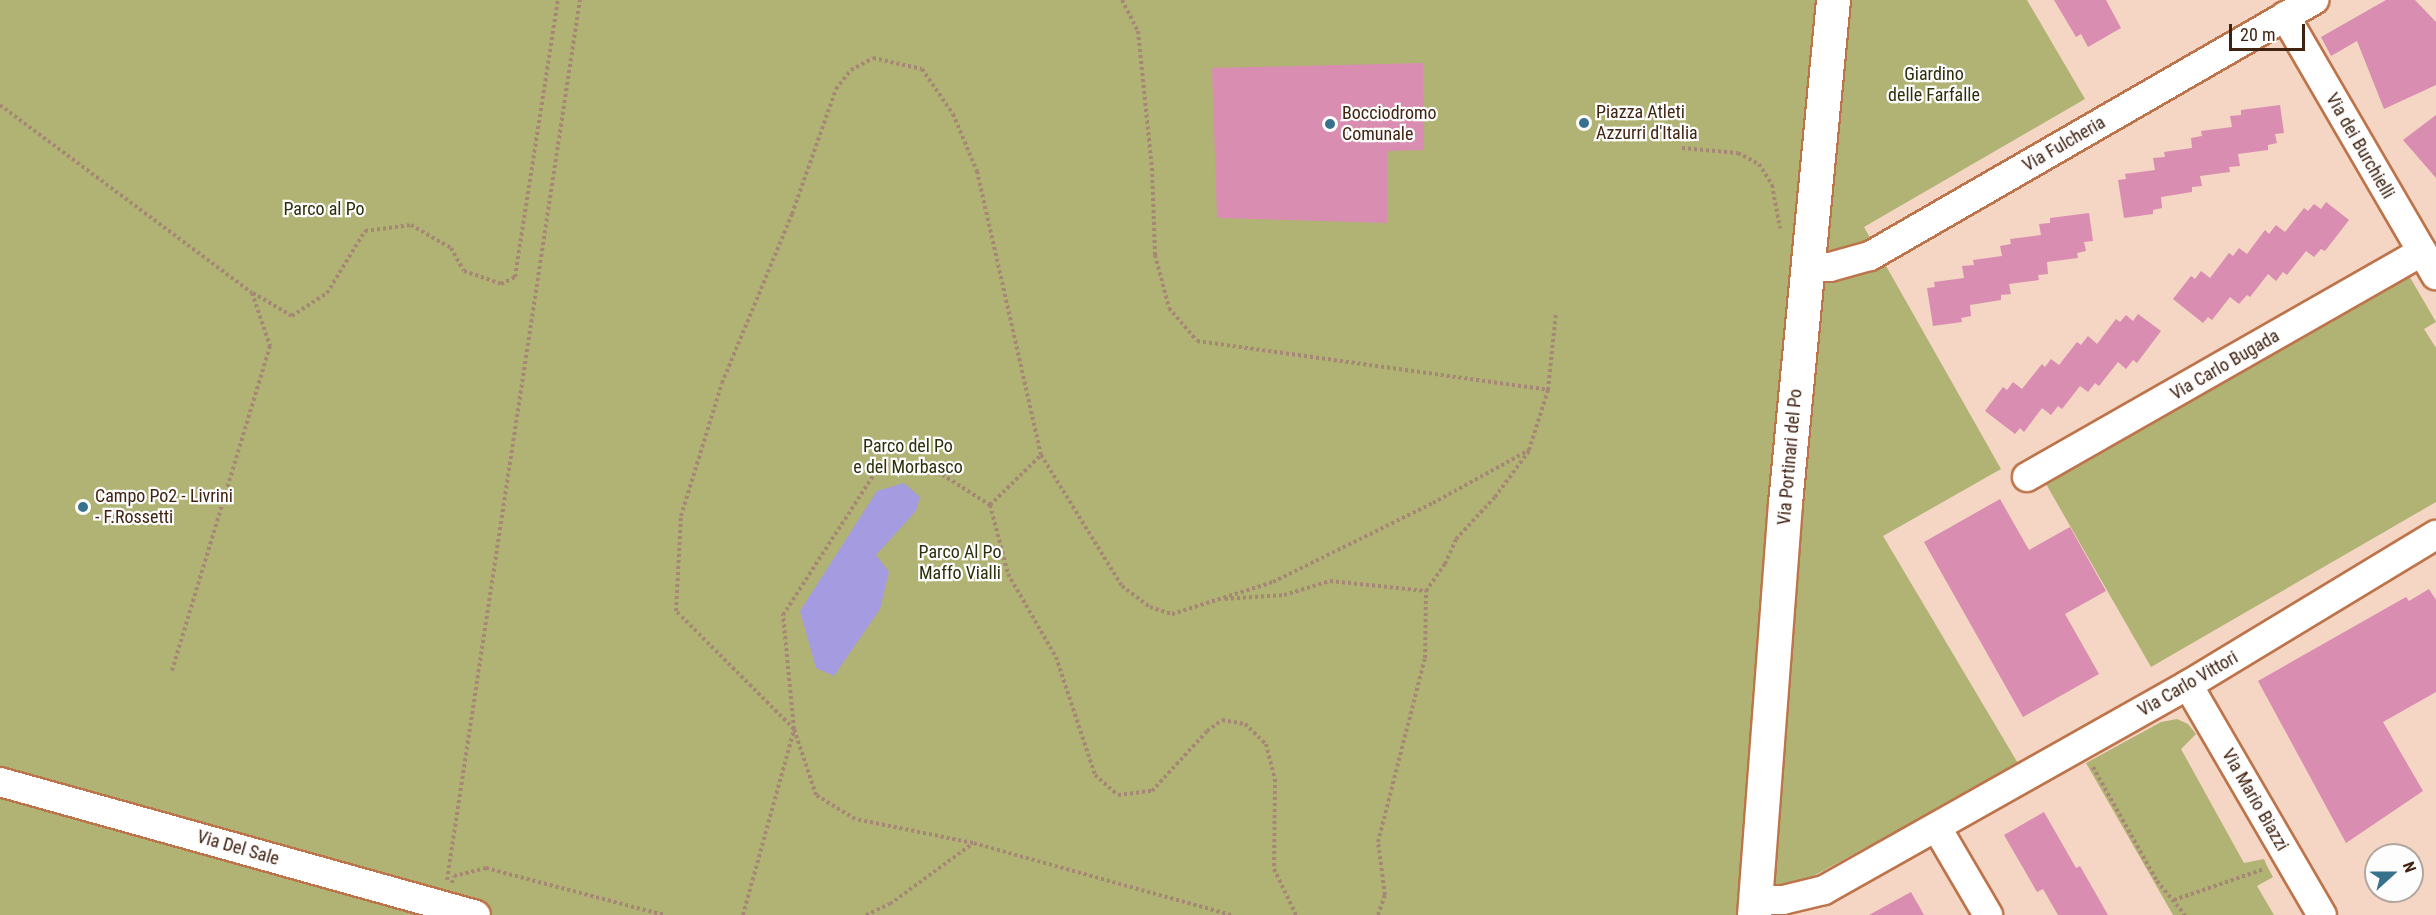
<!DOCTYPE html>
<style>
body{margin:0}
#map{position:relative;width:2436px;height:915px;overflow:hidden;background:#f5d5c4;font-family:"Roboto Condensed",sans-serif}
div>[style]{position:absolute}
.green>*{inset:0;background:#b1b375}
.water>*{inset:0;background:#a49be1}
.building>*{inset:0;background:#d88db1}
.path>*{height:4px;margin-top:-2px;transform-origin:0;background:repeating-linear-gradient(90deg,#a68776 0 3px,transparent 0 6px)}
.roads{filter:drop-shadow(2px 0 #bd744a) drop-shadow(-2px 0 #bd744a) drop-shadow(0 2px #bd744a) drop-shadow(0 -2px #bd744a)}
.street>*{height:28px;margin:-14px;padding:0 14px;transform-origin:14px;border-radius:14px;background:#fff}
.secondary>*{height:33px;margin:-16.5px;padding:0 16.5px;transform-origin:16.5px;border-radius:16.5px;background:#fff}
.dots>*{width:16px;height:16px;translate:-50% -50%;box-sizing:border-box;border:3px solid #fdfdfd;border-radius:50%}
span{translate:-50% -50%;white-space:nowrap;text-align:center;line-height:1.15;-webkit-text-stroke:4.5px #fdfdfd;paint-order:stroke}
.park-label{font-size:18px;color:#2d2e0a}
.poi-label{font-size:18px;color:#412312}
.left{translate:0 -50%;text-align:left}
.street-label{font-size:18px;color:#412312}
.north{position:absolute;left:2364px;top:843px;width:60px;height:60px;box-sizing:border-box;background:#fdfdfd;border:2px solid #b2a69f;border-radius:50%;rotate:69deg;font-size:16px;font-weight:700;line-height:24px;text-align:center;color:#412312}
.north::after{content:'';display:block;margin:auto;width:21px;height:27px;background:#38718b;clip-path:polygon(50% 0,100% 100%,50% 72%,0 100%)}
.scale{position:absolute;left:2229px;top:24px;width:76px;height:27px;box-sizing:border-box;border:3px solid #412312;border-top:0;padding-left:8px;font-size:18px;line-height:21px;white-space:nowrap;color:#412312;-webkit-text-stroke:4px #fdfdfd;paint-order:stroke}
</style>
<div id="map">
<div class="green">
<div style="clip-path:polygon(0 0,2027px 0,2085px 99px,1864px 227px,2001px 469px,1883px 536px,2019px 765px,1763px 903px,1763px 915px,0 915px)"></div>
<div style="clip-path:polygon(2408px 274px,2436px 322px,2424px 329px,2436px 348px,2436px 502px,2151px 667px,2046px 484px)"></div>
<div style="clip-path:polygon(2177px 719px,2188px 724px,2196px 734px,2181px 749px,2244px 863px,2264px 859px,2268px 868px,2273px 877px,2257px 886px,2274px 915px,2173px 915px,2086px 763px,2161px 722px)"></div>
</div>
<div class="water">
<div style="clip-path:polygon(904px 483px,920px 497px,916px 511px,876px 555px,889px 572px,880px 609px,834px 676px,816px 668px,800px 611px,877px 491px)"></div>
</div>
<div class="building">
<div style="clip-path:polygon(2054px 0,2106px 0,2121px 28px,2088px 47px,2081px 34px,2076px 37px)"></div>
<div style="clip-path:polygon(2386px 0,2415px 0,2436px 22px,2436px 85px,2384px 109px,2357px 41px,2331px 56px,2321px 37px)"></div>
<div style="clip-path:polygon(1423px 63px,1424px 150px,1387px 151px,1387px 223px,1217px 218px,1212px 68px)"></div>
<div style="clip-path:polygon(2280px 105px,2284px 133px,2275px 134px,2277px 143px,2268px 145px,2268px 150px,2238px 154px,2240px 166px,2229px 167px,2230px 172px,2200px 176px,2202px 186px,2192px 187px,2192px 192px,2161px 197px,2162px 208px,2153px 210px,2153px 214px,2124px 218px,2118px 180px,2126px 179px,2125px 174px,2155px 170px,2153px 158px,2165px 157px,2164px 152px,2192px 148px,2191px 138px,2202px 136px,2201px 131px,2232px 127px,2230px 116px,2241px 115px,2241px 110px)"></div>
<div style="clip-path:polygon(2436px 115px,2436px 178px,2403px 140px)"></div>
<div style="clip-path:polygon(2326px 202px,2349px 220px,2325px 251px,2321px 249px,2314px 257px,2306px 251px,2287px 275px,2283px 272px,2276px 281px,2268px 274px,2250px 297px,2247px 295px,2239px 304px,2230px 297px,2212px 320px,2208px 317px,2203px 323px,2173px 299px,2191px 276px,2195px 279px,2201px 271px,2210px 278px,2229px 253px,2233px 256px,2239px 248px,2247px 254px,2265px 230px,2269px 234px,2276px 225px,2285px 232px,2304px 208px,2308px 211px,2314px 204px,2321px 209px)"></div>
<div style="clip-path:polygon(2089px 213px,2093px 241px,2084px 242px,2086px 251px,2077px 253px,2078px 258px,2047px 262px,2048px 274px,2038px 275px,2039px 280px,2009px 284px,2011px 294px,2001px 295px,2001px 300px,1970px 305px,1971px 316px,1961px 318px,1962px 322px,1933px 326px,1927px 288px,1935px 287px,1934px 282px,1964px 278px,1962px 266px,1974px 265px,1973px 260px,2002px 256px,2000px 246px,2011px 244px,2010px 239px,2041px 235px,2039px 224px,2050px 223px,2050px 218px)"></div>
<div style="clip-path:polygon(2138px 314px,2161px 331px,2137px 363px,2133px 360px,2126px 369px,2118px 362px,2099px 386px,2095px 383px,2088px 392px,2080px 386px,2062px 409px,2058px 406px,2051px 415px,2042px 408px,2024px 432px,2020px 428px,2015px 434px,1985px 411px,2003px 387px,2007px 390px,2013px 382px,2022px 389px,2042px 364px,2045px 367px,2051px 359px,2059px 365px,2077px 342px,2081px 345px,2088px 336px,2097px 344px,2116px 319px,2120px 322px,2126px 315px,2133px 321px)"></div>
<div style="clip-path:polygon(2000px 499px,2029px 550px,2070px 527px,2106px 591px,2065px 614px,2099px 674px,2023px 717px,1924px 542px)"></div>
<div style="clip-path:polygon(2429px 589px,2436px 600px,2436px 692px,2383px 722px,2423px 791px,2346px 843px,2258px 681px,2406px 597px,2409px 601px)"></div>
<div style="clip-path:polygon(2044px 812px,2076px 868px,2080px 866px,2108px 915px,2058px 915px,2043px 889px,2037px 892px,2004px 835px)"></div>
<div style="clip-path:polygon(1911px 892px,1924px 915px,1869px 915px)"></div>
</div>
<div class="path">
<div style="left:1122px;top:0;width:35px;rotate:63deg"></div>
<div style="left:1138px;top:31px;width:138px;rotate:84.2deg"></div>
<div style="left:1152px;top:168px;width:87px;rotate:88deg"></div>
<div style="left:1155px;top:255px;width:55px;rotate:75.2deg"></div>
<div style="left:1169px;top:308px;width:43px;rotate:49.7deg"></div>
<div style="left:1197px;top:341px;width:354px;rotate:7.9deg"></div>
<div style="left:0;top:105px;width:314px;rotate:36.7deg"></div>
<div style="left:252px;top:293px;width:56px;rotate:71.2deg"></div>
<div style="left:270px;top:346px;width:342px;rotate:106.8deg"></div>
<div style="left:1682px;top:148px;width:56px;rotate:5.1deg"></div>
<div style="left:1738px;top:153px;width:24px;rotate:28deg"></div>
<div style="left:1759px;top:164px;width:25px;rotate:58deg"></div>
<div style="left:1772px;top:185px;width:44px;rotate:79.5deg"></div>
<div style="left:253px;top:293px;width:45px;rotate:30.5deg"></div>
<div style="left:292px;top:316px;width:42px;rotate:-33.3deg"></div>
<div style="left:327px;top:293px;width:73px;rotate:-58.5deg"></div>
<div style="left:365px;top:231px;width:46px;rotate:-7.4deg"></div>
<div style="left:411px;top:225px;width:46px;rotate:29.9deg"></div>
<div style="left:451px;top:248px;width:26px;rotate:61deg"></div>
<div style="left:464px;top:271px;width:39px;rotate:19deg"></div>
<div style="left:501px;top:284px;width:16px;rotate:-27deg"></div>
<div style="left:515px;top:277px;width:280px;rotate:-81.2deg"></div>
<div style="left:990px;top:505px;width:71px;rotate:-44.4deg"></div>
<div style="left:1225px;top:599px;width:59px;rotate:-3.9deg"></div>
<div style="left:1284px;top:595px;width:48px;rotate:-16.9deg"></div>
<div style="left:1330px;top:581px;width:97px;rotate:5.9deg"></div>
<div style="left:794px;top:729px;width:167px;rotate:-135deg"></div>
<div style="left:676px;top:611px;width:95px;rotate:-87deg"></div>
<div style="left:681px;top:516px;width:139px;rotate:-72.9deg"></div>
<div style="left:722px;top:383px;width:183px;rotate:-67.5deg"></div>
<div style="left:792px;top:214px;width:133px;rotate:-70.6deg"></div>
<div style="left:836px;top:89px;width:24px;rotate:-52deg"></div>
<div style="left:851px;top:70px;width:25px;rotate:-29deg"></div>
<div style="left:873px;top:58px;width:50px;rotate:12.7deg"></div>
<div style="left:922px;top:69px;width:55px;rotate:55.4deg"></div>
<div style="left:953px;top:114px;width:62px;rotate:67.2deg"></div>
<div style="left:977px;top:171px;width:291px;rotate:77.3deg"></div>
<div style="left:1041px;top:455px;width:154px;rotate:58.3deg"></div>
<div style="left:1122px;top:586px;width:35px;rotate:37deg"></div>
<div style="left:1150px;top:607px;width:23px;rotate:18deg"></div>
<div style="left:1172px;top:614px;width:106px;rotate:-17.6deg"></div>
<div style="left:1273px;top:582px;width:178px;rotate:-26.3deg"></div>
<div style="left:1433px;top:503px;width:110px;rotate:-28.9deg"></div>
<div style="left:1529px;top:450px;width:63px;rotate:-72.4deg"></div>
<div style="left:1548px;top:390px;width:77px;rotate:-84.1deg"></div>
<div style="left:2093px;top:767px;width:131px;rotate:60.7deg"></div>
<div style="left:2157px;top:881px;width:44px;rotate:50.5deg"></div>
<div style="left:447px;top:880px;width:890px;rotate:-81.41deg"></div>
<div style="left:452px;top:883px;width:7px;rotate:-74deg"></div>
<div style="left:454px;top:876px;width:33px;rotate:-14deg"></div>
<div style="left:486px;top:868px;width:184px;rotate:14.8deg"></div>
<div style="left:2174px;top:900px;width:95px;rotate:-19deg"></div>
<div style="left:743px;top:915px;width:192px;rotate:-74.6deg"></div>
<div style="left:866px;top:915px;width:26px;rotate:-25deg"></div>
<div style="left:890px;top:904px;width:102px;rotate:-36.2deg"></div>
<div style="left:1231px;top:915px;width:268px;rotate:-164.4deg"></div>
<div style="left:973px;top:843px;width:120px;rotate:-168.5deg"></div>
<div style="left:855px;top:819px;width:46px;rotate:-148.4deg"></div>
<div style="left:816px;top:795px;width:70px;rotate:-108.4deg"></div>
<div style="left:794px;top:729px;width:115px;rotate:-95.5deg"></div>
<div style="left:783px;top:615px;width:179px;rotate:-57.1deg"></div>
<div style="left:880px;top:465px;width:47px"></div>
<div style="left:927px;top:465px;width:75px;rotate:32.4deg"></div>
<div style="left:990px;top:505px;width:71px;rotate:75.4deg"></div>
<div style="left:1008px;top:574px;width:96px;rotate:60deg"></div>
<div style="left:1056px;top:657px;width:124px;rotate:71.7deg"></div>
<div style="left:1095px;top:775px;width:30px;rotate:41deg"></div>
<div style="left:1118px;top:795px;width:34px;rotate:-7deg"></div>
<div style="left:1152px;top:791px;width:81px;rotate:-47.5deg"></div>
<div style="left:1207px;top:731px;width:19px;rotate:-36deg"></div>
<div style="left:1222px;top:720px;width:23px;rotate:10deg"></div>
<div style="left:1245px;top:724px;width:29px;rotate:44deg"></div>
<div style="left:1266px;top:744px;width:36px;rotate:76deg"></div>
<div style="left:1275px;top:779px;width:90px;rotate:90.6deg"></div>
<div style="left:1274px;top:869px;width:51px;rotate:64.4deg"></div>
<div style="left:1378px;top:915px;width:21px;rotate:-71deg"></div>
<div style="left:1385px;top:895px;width:53px;rotate:-97.5deg"></div>
<div style="left:1378px;top:842px;width:190px;rotate:-75.7deg"></div>
<div style="left:1425px;top:658px;width:67px;rotate:-89.1deg"></div>
<div style="left:1426px;top:591px;width:33px;rotate:-55deg"></div>
<div style="left:1445px;top:564px;width:27px;rotate:-66deg"></div>
<div style="left:1456px;top:539px;width:57px;rotate:-47.1deg"></div>
<div style="left:1495px;top:497px;width:57px;rotate:-53.5deg"></div>
</div>
<div class="roads">
<div class="street">
<div style="left:2285px;top:16px;width:300px;rotate:59.8deg"></div>
<div style="left:1808px;top:267px;width:22px"></div>
<div style="left:1830px;top:267px;width:41px;rotate:-15.4deg"></div>
<div style="left:1870px;top:256px;width:513px;rotate:-29.97deg"></div>
<div style="left:2027px;top:477px;width:455px;rotate:-29.7deg"></div>
<div style="left:2188px;top:685px;width:266px;rotate:59.8deg"></div>
<div style="left:0;top:782px;width:494px;rotate:15.6deg"></div>
<div style="left:1937px;top:828px;width:101px;rotate:59.6deg"></div>
<div style="left:1755px;top:900px;width:28px"></div>
<div style="left:1783px;top:900px;width:42px;rotate:-13.7deg"></div>
<div style="left:1824px;top:890px;width:418px;rotate:-29.4deg"></div>
<div style="left:2188px;top:685px;width:290px;rotate:-31.2deg"></div>
</div>
<div class="secondary">
<div style="left:1754px;top:915px;width:413px;rotate:-85.7deg"></div>
<div style="left:1785px;top:503px;width:505px;rotate:-84.55deg"></div>
</div>
</div>
<div class="dots">
<div style="left:1584px;top:123px;background:#38718b"></div>
<div style="left:1330px;top:124px;background:#38718b"></div>
<div style="left:83px;top:507px;background:#38718b"></div>
</div>
<div class="park-label">
<span style="left:1934px;top:85px">Giardino<br>delle Farfalle</span>
<span style="left:324px;top:209px">Parco al Po</span>
<span style="left:908px;top:457px">Parco del Po<br>e del Morbasco</span>
<span style="left:960px;top:563px">Parco Al Po<br>Maffo Vialli</span>
</div>
<div class="poi-label">
<span class="left" style="left:1596px;top:123px">Piazza Atleti<br>Azzurri d'Italia</span>
<span class="left" style="left:1342px;top:124px">Bocciodromo<br>Comunale</span>
<span class="left" style="left:95px;top:507px">Campo Po2 - Livrini<br>- F.Rossetti</span>
</div>
<div class="street-label">
<span style="left:2064px;top:144px;rotate:-30deg">Via Fulcheria</span>
<span style="left:2360px;top:146px;rotate:60deg">Via dei Burchielli</span>
<span style="left:2225px;top:365px;rotate:-30deg">Via Carlo Bugada</span>
<span style="left:1790px;top:457px;rotate:-85deg">Via Portinari del Po</span>
<span style="left:2188px;top:684px;rotate:-30deg">Via Carlo Vittori</span>
<span style="left:2255px;top:800px;rotate:60deg">Via Mario Biazzi</span>
<span style="left:238px;top:848px;rotate:16deg">Via Del Sale</span>
</div>
<div class="north">N</div>
<div class="scale">20 m</div>
</div>
